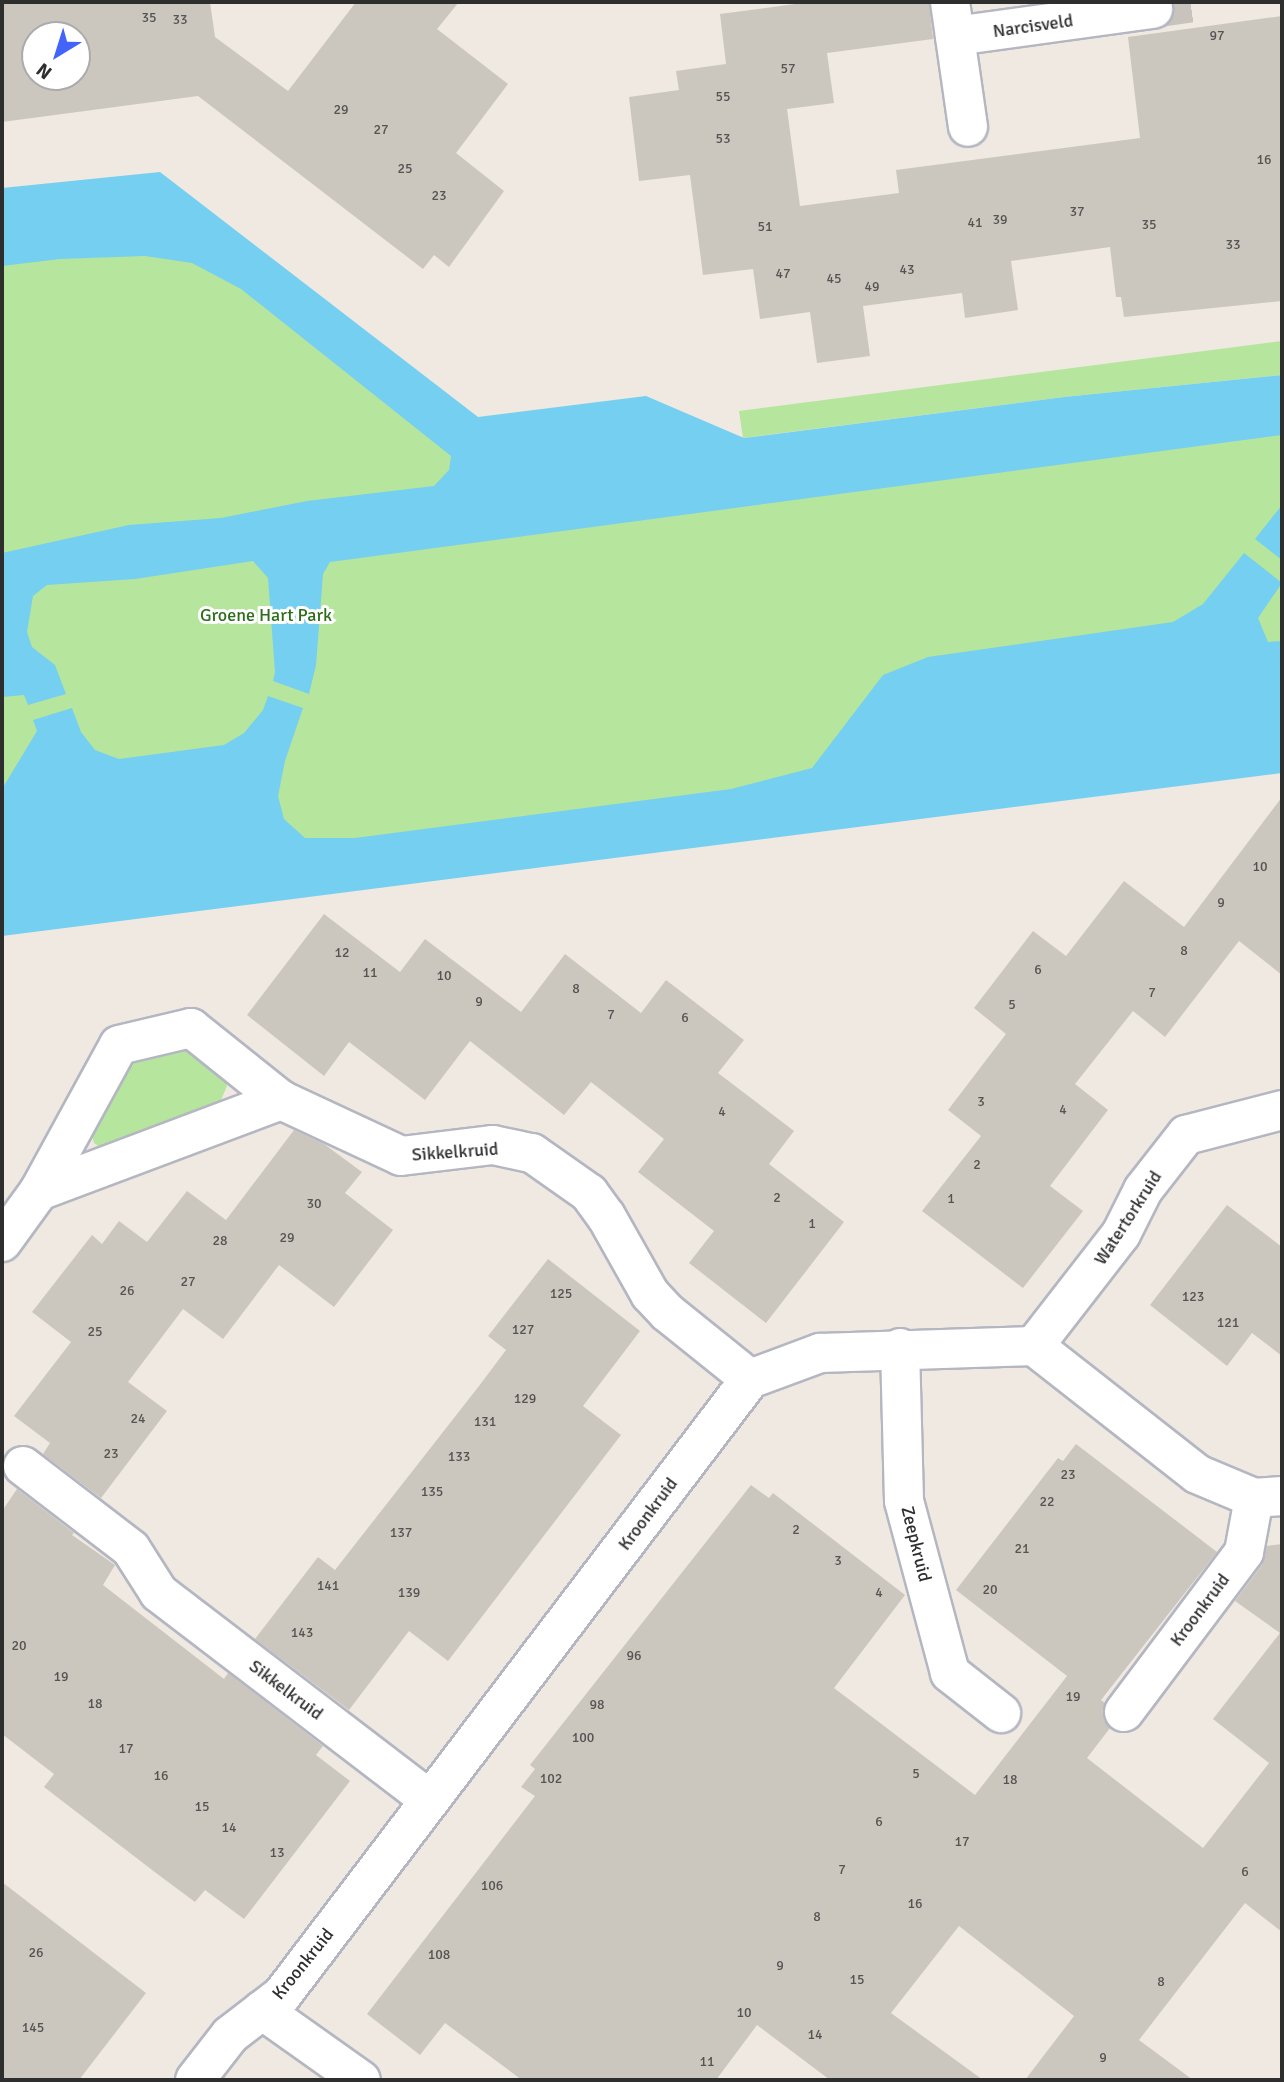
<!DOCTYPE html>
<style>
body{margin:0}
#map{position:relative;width:1284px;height:2082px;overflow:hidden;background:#efe9e1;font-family:Signika,sans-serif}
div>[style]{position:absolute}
.green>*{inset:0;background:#b6e59e}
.water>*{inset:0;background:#75cff0}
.building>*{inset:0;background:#cbc7bf}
.street-tunnel>*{height:38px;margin-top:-19px;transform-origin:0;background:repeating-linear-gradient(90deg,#c8c4bd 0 38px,transparent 0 57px)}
.roads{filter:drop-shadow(2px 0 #b4b7c1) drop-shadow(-2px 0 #b4b7c1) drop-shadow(0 2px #b4b7c1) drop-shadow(0 -2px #b4b7c1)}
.street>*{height:38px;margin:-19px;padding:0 19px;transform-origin:19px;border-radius:19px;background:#fff}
span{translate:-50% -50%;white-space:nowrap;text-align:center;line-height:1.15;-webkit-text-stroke:6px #fff;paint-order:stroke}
.number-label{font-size:14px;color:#555452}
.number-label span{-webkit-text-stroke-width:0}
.street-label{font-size:18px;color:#2e2e2e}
.park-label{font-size:18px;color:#2c6e1b}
.frame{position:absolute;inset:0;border:4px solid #2e2e2e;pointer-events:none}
.north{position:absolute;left:21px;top:21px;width:70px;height:70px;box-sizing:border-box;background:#fff;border:2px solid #ababab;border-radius:50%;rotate:218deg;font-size:19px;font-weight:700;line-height:28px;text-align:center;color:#2e2e2e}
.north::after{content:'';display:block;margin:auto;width:24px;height:32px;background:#4264fb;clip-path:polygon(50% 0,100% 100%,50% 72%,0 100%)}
</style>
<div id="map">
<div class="green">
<div style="clip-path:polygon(159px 196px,538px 491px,1282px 406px,1282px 744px,2px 918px,2px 216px)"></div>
<div style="clip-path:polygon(1282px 341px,1282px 375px,1064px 397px,743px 438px,739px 411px)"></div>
<div style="clip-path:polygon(161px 1045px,192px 1049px,224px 1071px,227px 1086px,218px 1107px,107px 1152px,94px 1143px,88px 1120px,132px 1061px)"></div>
</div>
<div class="water">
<div style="clip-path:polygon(160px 172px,478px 417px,646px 396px,744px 438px,1064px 397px,1282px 375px,1282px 435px,330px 562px,323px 574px,316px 665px,309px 694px,273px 681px,275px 672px,268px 578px,253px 561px,135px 579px,47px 585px,33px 596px,27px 632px,32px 647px,55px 665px,66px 694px,28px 705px,24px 695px,2px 697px,2px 553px,129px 525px,221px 518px,307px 501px,434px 486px,449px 470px,451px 456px,241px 289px,192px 263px,145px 256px,60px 259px,2px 266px,2px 188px)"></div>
<div style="clip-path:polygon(1282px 505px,1282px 560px,1255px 539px)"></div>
<div style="clip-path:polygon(1244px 553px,1282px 583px,1258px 618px,1268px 642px,1282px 641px,1282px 773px,2px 936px,2px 789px,37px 731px,33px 720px,72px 708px,81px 732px,95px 750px,119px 759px,224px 745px,244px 733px,263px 710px,268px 696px,303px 708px,285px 761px,278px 796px,284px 819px,305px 838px,355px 838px,731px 789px,812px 768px,883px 675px,928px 657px,1173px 622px,1203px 604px)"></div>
</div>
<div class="building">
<div style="clip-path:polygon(evenodd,2px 2px,210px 2px,215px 37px,288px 91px,356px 2px,459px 2px,437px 29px,508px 84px,456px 153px,504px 191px,449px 267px,434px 255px,423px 269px,198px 96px,2px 122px,2px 2px,35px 35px,77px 35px,77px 77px,35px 77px,35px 35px)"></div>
<div style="clip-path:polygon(810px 2px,929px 2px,933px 39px,827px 53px,834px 103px,787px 109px,800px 206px,899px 193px,896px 170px,1140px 138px,1128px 37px,1282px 16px,1282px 301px,1124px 317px,1121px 297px,1116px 297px,1110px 247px,1011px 261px,1018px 310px,965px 318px,962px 293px,863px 306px,870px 356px,817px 363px,810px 312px,760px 319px,753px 269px,703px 275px,690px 175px,639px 181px,629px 97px,679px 90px,676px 71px,726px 64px,720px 14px)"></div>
<div style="clip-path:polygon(1282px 797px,1282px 975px,1239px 941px,1165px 1037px,1133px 1011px,1075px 1084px,1108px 1110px,1050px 1186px,1083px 1211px,1023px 1288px,922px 1211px,981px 1136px,948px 1110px,1006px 1034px,974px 1008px,1033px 931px,1066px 956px,1124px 881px,1184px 927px)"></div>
<div style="clip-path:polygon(324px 914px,400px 972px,425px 939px,521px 1012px,565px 954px,641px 1013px,666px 980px,744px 1040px,718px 1073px,794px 1131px,769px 1164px,844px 1222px,766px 1323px,689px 1263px,714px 1231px,638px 1172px,664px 1139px,591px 1082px,564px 1115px,470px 1041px,425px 1100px,349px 1042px,324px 1076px,247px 1015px)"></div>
<div style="clip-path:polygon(294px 1130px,324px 1144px,362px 1172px,345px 1193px,393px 1230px,334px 1307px,279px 1265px,223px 1339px,183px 1309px,128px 1382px,167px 1411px,101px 1498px,43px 1454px,50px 1443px,14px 1416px,71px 1342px,32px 1312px,92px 1235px,102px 1244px,119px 1221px,147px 1242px,187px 1191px,226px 1220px)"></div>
<div style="clip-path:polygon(1227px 1205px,1282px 1247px,1282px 1356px,1252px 1333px,1227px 1366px,1150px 1305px)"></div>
<div style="clip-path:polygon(548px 1259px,640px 1331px,583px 1406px,621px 1435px,448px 1661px,409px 1631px,349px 1710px,255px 1639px,318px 1557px,335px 1570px,479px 1386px,506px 1350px,488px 1336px)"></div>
<div style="clip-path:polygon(1076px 1444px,1217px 1552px,1101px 1700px,1105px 1703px,1104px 1720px,1110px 1728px,1087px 1758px,1203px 1848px,1269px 1763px,1213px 1719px,1280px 1633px,1235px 1601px,1262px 1565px,1267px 1546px,1282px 1544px,1282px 1932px,1245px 1903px,1139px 2040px,1193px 2080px,1025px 2080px,1074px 2016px,959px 1926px,891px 2013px,983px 2080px,830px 2080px,757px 2025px,716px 2080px,522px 2080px,445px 2023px,420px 2055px,367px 2014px,535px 1796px,521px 1787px,535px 1769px,530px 1765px,751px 1485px,769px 1498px,773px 1493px,905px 1595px,834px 1688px,975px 1795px,1067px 1676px,956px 1590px,1058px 1458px,1063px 1461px)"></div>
<div style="clip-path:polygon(17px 1489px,74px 1533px,72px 1535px,115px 1565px,103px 1585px,224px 1679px,228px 1673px,323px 1746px,316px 1755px,350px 1781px,244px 1919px,205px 1890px,195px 1902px,156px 1873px,44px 1787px,54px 1774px,2px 1734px,2px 1511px)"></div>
<div style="clip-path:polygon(2px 1882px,146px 1993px,79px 2080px,2px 2080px)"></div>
</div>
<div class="street-tunnel">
<div style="left:1153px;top:9px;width:49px;rotate:-8.3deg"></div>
</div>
<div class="roads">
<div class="street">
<div style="left:950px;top:2px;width:126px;rotate:81.8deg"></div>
<div style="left:955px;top:36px;width:200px;rotate:-7.8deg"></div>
<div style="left:39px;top:1191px;width:166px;rotate:-61.3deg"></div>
<div style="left:119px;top:1045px;width:74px;rotate:-13.3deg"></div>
<div style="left:191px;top:1028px;width:115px;rotate:38.7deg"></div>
<div style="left:2px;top:1242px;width:63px;rotate:-54deg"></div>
<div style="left:39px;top:1191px;width:259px;rotate:-20.6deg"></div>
<div style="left:281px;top:1100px;width:132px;rotate:25deg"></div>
<div style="left:401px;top:1156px;width:93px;rotate:-6.8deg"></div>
<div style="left:493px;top:1145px;width:40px;rotate:12deg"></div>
<div style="left:532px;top:1153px;width:70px;rotate:35.1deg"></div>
<div style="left:589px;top:1193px;width:29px;rotate:54deg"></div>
<div style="left:606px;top:1216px;width:90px;rotate:60.6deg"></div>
<div style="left:650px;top:1294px;width:26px;rotate:47deg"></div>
<div style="left:668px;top:1313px;width:105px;rotate:38.8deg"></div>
<div style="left:1034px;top:1346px;width:142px;rotate:-52.2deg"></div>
<div style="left:1121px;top:1234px;width:49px;rotate:-63.4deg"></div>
<div style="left:1143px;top:1190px;width:70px;rotate:-52deg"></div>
<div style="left:1186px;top:1135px;width:99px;rotate:-14.6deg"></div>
<div style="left:900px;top:1348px;width:153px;rotate:88.5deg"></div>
<div style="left:904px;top:1501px;width:178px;rotate:75deg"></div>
<div style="left:950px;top:1673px;width:65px;rotate:38.1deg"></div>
<div style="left:23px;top:1466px;width:136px;rotate:37.5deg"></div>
<div style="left:131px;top:1549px;width:52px;rotate:57.5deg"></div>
<div style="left:159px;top:1593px;width:341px;rotate:37.4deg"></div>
<div style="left:1124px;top:1712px;width:200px;rotate:-53.1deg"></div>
<div style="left:1244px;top:1552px;width:55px;rotate:-79.5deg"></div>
<div style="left:262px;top:2010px;width:121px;rotate:35.3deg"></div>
<div style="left:195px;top:2080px;width:57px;rotate:-52.1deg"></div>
<div style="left:230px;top:2035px;width:66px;rotate:-37.6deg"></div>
<div style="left:282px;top:1995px;width:774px;rotate:-52.77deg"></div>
<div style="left:750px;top:1379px;width:75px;rotate:-20.4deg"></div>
<div style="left:820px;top:1353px;width:214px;rotate:-1.9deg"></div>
<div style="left:1034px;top:1346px;width:207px;rotate:38.1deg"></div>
<div style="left:1197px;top:1474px;width:62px;rotate:22.8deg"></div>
<div style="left:1254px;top:1498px;width:28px;rotate:-4deg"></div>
</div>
</div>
<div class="number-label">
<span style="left:149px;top:18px">35</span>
<span style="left:180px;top:20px">33</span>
<span style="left:1217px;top:36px">97</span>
<span style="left:788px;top:69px">57</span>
<span style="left:723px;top:97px">55</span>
<span style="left:341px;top:110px">29</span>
<span style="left:381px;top:130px">27</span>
<span style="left:723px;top:139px">53</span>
<span style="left:1264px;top:160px">16</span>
<span style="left:405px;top:169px">25</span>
<span style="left:439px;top:196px">23</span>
<span style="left:1077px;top:212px">37</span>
<span style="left:1000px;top:220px">39</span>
<span style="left:975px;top:223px">41</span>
<span style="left:1149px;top:225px">35</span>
<span style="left:765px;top:227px">51</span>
<span style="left:1233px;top:245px">33</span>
<span style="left:907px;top:270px">43</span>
<span style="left:783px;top:274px">47</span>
<span style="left:834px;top:279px">45</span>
<span style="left:872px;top:287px">49</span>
<span style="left:1260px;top:867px">10</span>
<span style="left:1221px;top:903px">9</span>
<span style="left:1184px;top:951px">8</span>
<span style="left:342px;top:953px">12</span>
<span style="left:1038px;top:970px">6</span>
<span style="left:370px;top:973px">11</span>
<span style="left:444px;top:976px">10</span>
<span style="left:576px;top:989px">8</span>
<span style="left:1152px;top:993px">7</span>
<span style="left:479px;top:1002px">9</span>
<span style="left:1012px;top:1005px">5</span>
<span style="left:611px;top:1015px">7</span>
<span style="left:685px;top:1018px">6</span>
<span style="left:981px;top:1102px">3</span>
<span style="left:1063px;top:1110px">4</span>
<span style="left:722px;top:1112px">4</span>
<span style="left:977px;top:1165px">2</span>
<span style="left:777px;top:1198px">2</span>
<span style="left:951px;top:1199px">1</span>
<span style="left:314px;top:1204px">30</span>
<span style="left:812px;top:1224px">1</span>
<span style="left:287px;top:1238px">29</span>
<span style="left:220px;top:1241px">28</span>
<span style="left:188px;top:1282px">27</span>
<span style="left:127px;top:1291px">26</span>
<span style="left:561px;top:1294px">125</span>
<span style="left:1193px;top:1297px">123</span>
<span style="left:1228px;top:1323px">121</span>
<span style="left:523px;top:1330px">127</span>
<span style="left:95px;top:1332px">25</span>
<span style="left:525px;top:1399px">129</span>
<span style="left:138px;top:1419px">24</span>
<span style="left:485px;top:1422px">131</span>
<span style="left:111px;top:1454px">23</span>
<span style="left:459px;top:1457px">133</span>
<span style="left:1068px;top:1475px">23</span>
<span style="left:432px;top:1492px">135</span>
<span style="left:1047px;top:1502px">22</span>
<span style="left:796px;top:1530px">2</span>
<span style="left:401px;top:1533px">137</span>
<span style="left:1022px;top:1549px">21</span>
<span style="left:838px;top:1561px">3</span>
<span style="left:328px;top:1586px">141</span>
<span style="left:990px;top:1590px">20</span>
<span style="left:409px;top:1593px">139</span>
<span style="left:879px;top:1593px">4</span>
<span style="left:302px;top:1633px">143</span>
<span style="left:19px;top:1646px">20</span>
<span style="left:634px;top:1656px">96</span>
<span style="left:61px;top:1677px">19</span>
<span style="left:1073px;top:1697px">19</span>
<span style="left:95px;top:1704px">18</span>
<span style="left:597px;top:1705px">98</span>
<span style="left:583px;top:1738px">100</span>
<span style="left:126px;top:1749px">17</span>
<span style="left:916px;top:1774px">5</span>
<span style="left:161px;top:1776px">16</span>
<span style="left:551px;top:1779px">102</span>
<span style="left:1010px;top:1780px">18</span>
<span style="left:202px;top:1807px">15</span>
<span style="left:879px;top:1822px">6</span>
<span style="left:229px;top:1828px">14</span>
<span style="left:962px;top:1842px">17</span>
<span style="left:277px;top:1853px">13</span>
<span style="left:842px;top:1870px">7</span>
<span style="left:1245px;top:1872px">6</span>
<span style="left:492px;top:1886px">106</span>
<span style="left:915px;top:1904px">16</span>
<span style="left:817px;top:1917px">8</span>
<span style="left:36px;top:1953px">26</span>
<span style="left:439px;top:1955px">108</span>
<span style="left:780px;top:1966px">9</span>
<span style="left:857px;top:1980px">15</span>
<span style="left:1161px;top:1982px">8</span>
<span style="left:744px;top:2013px">10</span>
<span style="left:33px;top:2028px">145</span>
<span style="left:815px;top:2035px">14</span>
<span style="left:1103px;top:2058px">9</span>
<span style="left:707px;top:2062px">11</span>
</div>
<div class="street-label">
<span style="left:1033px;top:26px;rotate:-8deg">Narcisveld</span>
<span style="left:455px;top:1152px;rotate:-4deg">Sikkelkruid</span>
<span style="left:1128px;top:1218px;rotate:-57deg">Watertorkruid</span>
<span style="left:648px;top:1514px;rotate:-53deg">Kroonkruid</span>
<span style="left:916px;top:1544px;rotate:76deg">Zeepkruid</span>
<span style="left:1200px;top:1610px;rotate:-53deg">Kroonkruid</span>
<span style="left:286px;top:1690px;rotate:37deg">Sikkelkruid</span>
<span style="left:303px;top:1964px;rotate:-51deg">Kroonkruid</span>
</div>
<div class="park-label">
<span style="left:266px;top:615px">Groene Hart Park</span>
</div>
<div class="frame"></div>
<div class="north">N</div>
</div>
